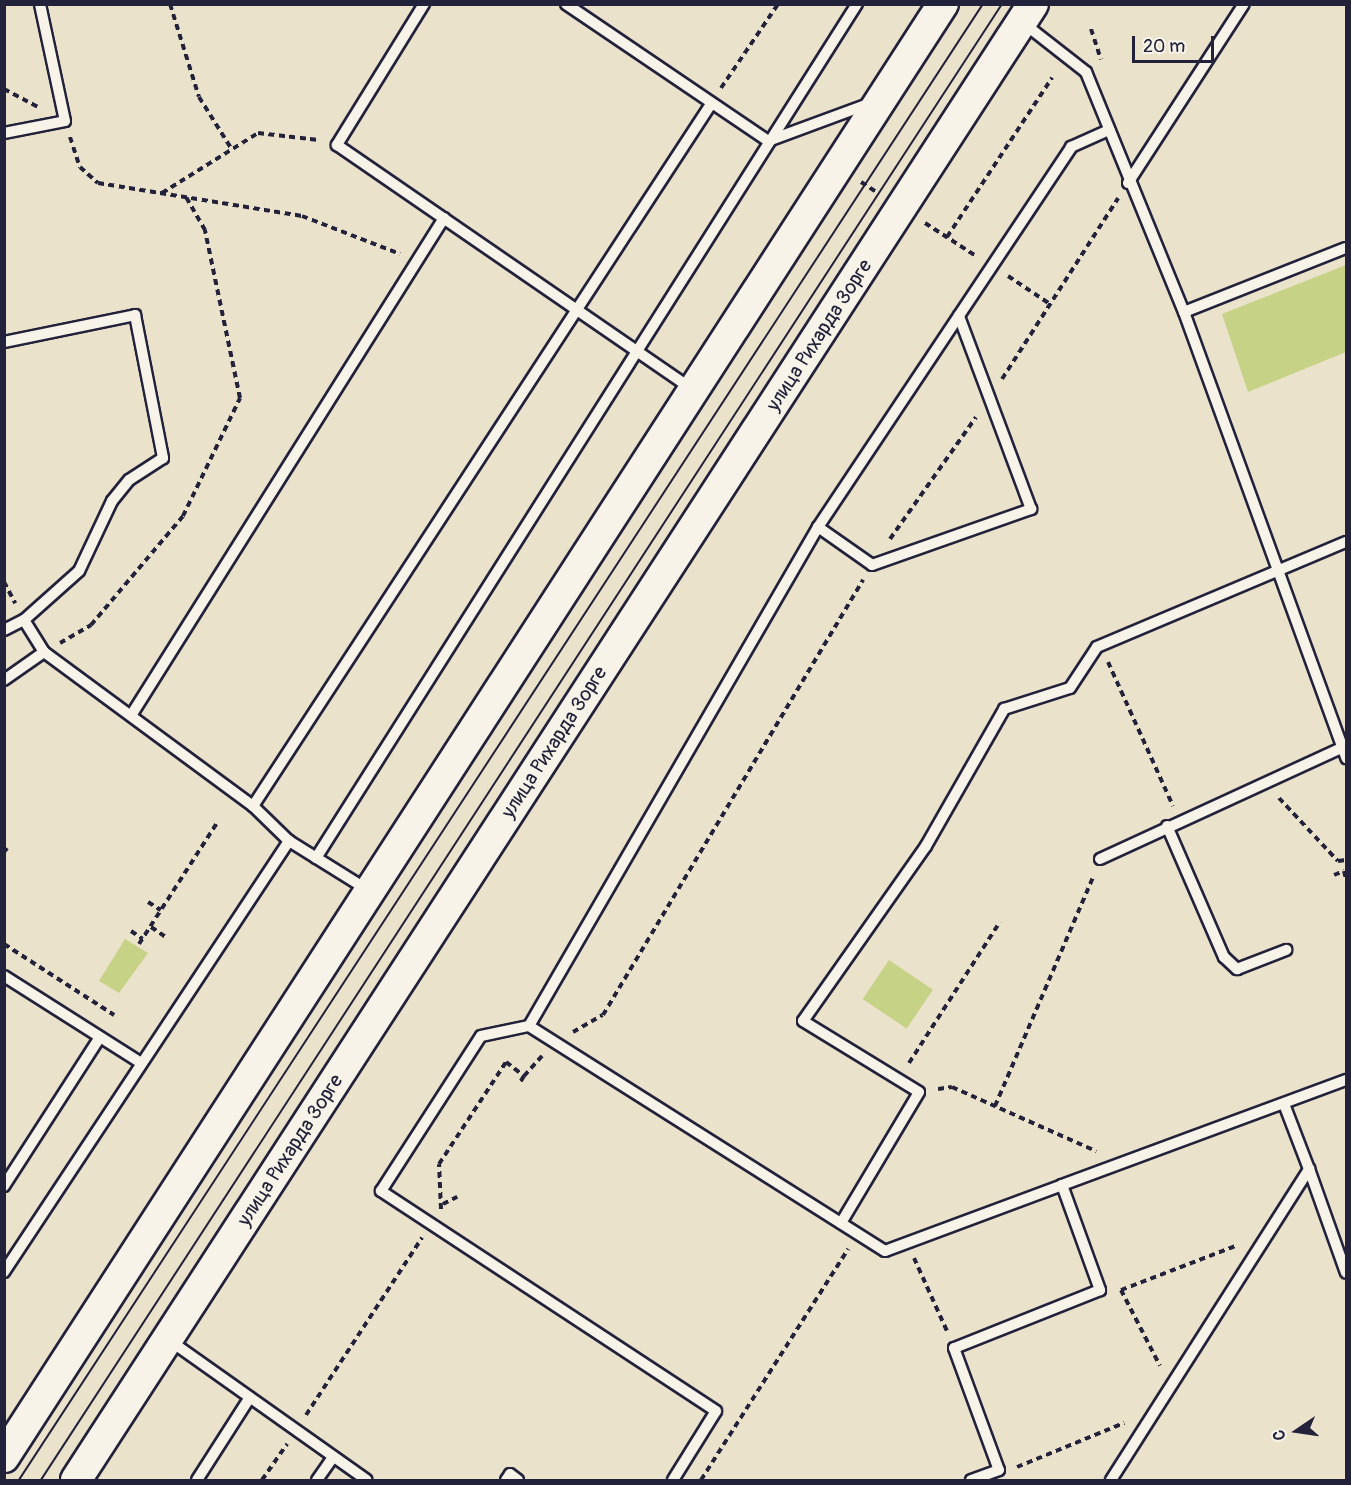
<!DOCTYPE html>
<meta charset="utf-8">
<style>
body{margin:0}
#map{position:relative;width:1351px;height:1485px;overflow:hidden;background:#ebe2cb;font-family:Pangolin,sans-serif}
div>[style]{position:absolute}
.green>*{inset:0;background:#c6d285;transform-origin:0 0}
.path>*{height:4px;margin-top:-2px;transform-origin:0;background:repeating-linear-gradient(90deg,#22223b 0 6px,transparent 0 10.5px)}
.roads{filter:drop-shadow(2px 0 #22223b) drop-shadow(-2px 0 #22223b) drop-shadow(0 2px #22223b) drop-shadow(0 -2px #22223b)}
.lane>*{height:10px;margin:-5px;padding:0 5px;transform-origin:5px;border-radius:5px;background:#f7f3e8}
.secondary>*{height:30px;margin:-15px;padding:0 15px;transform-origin:15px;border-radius:15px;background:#f7f3e8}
.tram>*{height:1.5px;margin:-0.75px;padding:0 0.75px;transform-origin:0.75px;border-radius:0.75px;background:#22223b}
span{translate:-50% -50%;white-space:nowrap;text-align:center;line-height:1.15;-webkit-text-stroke:6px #f7f3e8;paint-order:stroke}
.street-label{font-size:20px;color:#22223b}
.frame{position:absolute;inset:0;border:6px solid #22223b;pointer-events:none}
.north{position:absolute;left:1267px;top:1401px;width:60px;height:60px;-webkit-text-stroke:4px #f7f3e8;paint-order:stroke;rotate:257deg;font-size:16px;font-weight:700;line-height:24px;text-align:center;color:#22223b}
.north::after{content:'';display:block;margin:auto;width:21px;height:27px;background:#22223b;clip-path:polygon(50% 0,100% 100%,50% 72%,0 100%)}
.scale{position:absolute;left:1132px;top:36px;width:82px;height:27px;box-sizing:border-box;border:3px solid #22223b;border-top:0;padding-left:8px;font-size:18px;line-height:21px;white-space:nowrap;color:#22223b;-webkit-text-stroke:4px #f7f3e8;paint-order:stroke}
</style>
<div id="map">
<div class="green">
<div style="clip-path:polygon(1346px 265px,1346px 352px,1248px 392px,1222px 314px)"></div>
<div style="clip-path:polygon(125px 939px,148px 953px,119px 993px,99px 981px)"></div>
<div style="left:889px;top:960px;width:53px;height:47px;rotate:34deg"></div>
</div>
<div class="path">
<div style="left:170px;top:4px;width:97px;rotate:72.7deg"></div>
<div style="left:199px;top:97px;width:60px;rotate:57.9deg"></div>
<div style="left:1091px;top:29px;width:32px;rotate:72deg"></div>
<div style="left:721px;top:88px;width:102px;rotate:-55.8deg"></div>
<div style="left:4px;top:89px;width:38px;rotate:28deg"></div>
<div style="left:70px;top:137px;width:32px;rotate:72deg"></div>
<div style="left:80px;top:167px;width:24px;rotate:42deg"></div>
<div style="left:98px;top:183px;width:207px;rotate:9.2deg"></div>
<div style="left:302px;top:216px;width:105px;rotate:21.2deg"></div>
<div style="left:861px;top:182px;width:20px;rotate:33deg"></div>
<div style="left:162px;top:193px;width:113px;rotate:-32deg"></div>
<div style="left:258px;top:133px;width:61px;rotate:6.5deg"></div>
<div style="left:925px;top:223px;width:61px;rotate:32.9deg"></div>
<div style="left:947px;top:237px;width:191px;rotate:-56.6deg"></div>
<div style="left:1008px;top:276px;width:50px;rotate:33.7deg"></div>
<div style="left:1002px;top:379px;width:215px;rotate:-57.3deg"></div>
<div style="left:890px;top:539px;width:149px;rotate:-54.8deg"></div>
<div style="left:4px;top:582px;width:24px;rotate:62deg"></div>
<div style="left:60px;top:643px;width:36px;rotate:-30deg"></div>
<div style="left:91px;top:625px;width:143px;rotate:-49.8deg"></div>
<div style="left:183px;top:516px;width:131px;rotate:-64.2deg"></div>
<div style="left:240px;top:398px;width:172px;rotate:-101.8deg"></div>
<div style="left:205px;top:230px;width:38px;rotate:-120deg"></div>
<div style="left:1108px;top:662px;width:158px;rotate:65.7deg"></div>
<div style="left:1279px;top:798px;width:86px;rotate:46.9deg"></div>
<div style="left:1338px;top:861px;width:8px;rotate:-7deg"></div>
<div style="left:4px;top:852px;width:5px;rotate:-53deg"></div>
<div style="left:1334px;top:875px;width:11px;rotate:-22deg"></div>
<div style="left:1344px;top:871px;width:8px;rotate:76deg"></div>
<div style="left:148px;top:902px;width:15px;rotate:32deg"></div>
<div style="left:151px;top:927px;width:18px;rotate:34deg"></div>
<div style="left:131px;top:931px;width:14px;rotate:34deg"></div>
<div style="left:4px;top:944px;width:131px;rotate:32.8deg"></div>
<div style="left:139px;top:944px;width:144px;rotate:-57.2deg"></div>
<div style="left:573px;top:1032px;width:34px;rotate:-30deg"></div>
<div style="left:603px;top:1015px;width:507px;rotate:-59.13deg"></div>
<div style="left:909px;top:1063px;width:168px;rotate:-57.2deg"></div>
<div style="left:524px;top:1076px;width:27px;rotate:-48deg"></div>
<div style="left:938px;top:1089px;width:14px;rotate:-8deg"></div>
<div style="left:952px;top:1087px;width:158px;rotate:24deg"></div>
<div style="left:995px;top:1106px;width:251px;rotate:-66.8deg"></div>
<div style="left:443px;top:1204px;width:16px;rotate:-27deg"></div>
<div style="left:441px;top:1209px;width:45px;rotate:-92.5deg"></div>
<div style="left:439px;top:1164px;width:122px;rotate:-56.7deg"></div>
<div style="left:506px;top:1062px;width:23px;rotate:38deg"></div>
<div style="left:524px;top:1076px;width:9px;rotate:122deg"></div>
<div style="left:914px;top:1258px;width:80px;rotate:65.7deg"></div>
<div style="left:1121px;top:1290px;width:125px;rotate:-21deg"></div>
<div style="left:1121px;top:1290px;width:85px;rotate:62.8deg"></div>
<div style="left:306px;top:1415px;width:212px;rotate:-56.8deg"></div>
<div style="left:1017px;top:1467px;width:116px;rotate:-22.4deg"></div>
<div style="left:262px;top:1480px;width:44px;rotate:-55.2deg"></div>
<div style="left:701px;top:1480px;width:274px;rotate:-57.5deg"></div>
</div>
<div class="roads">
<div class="lane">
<div style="left:424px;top:4px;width:166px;rotate:121.7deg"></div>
<div style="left:337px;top:145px;width:432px;rotate:34.5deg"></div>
<div style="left:566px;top:4px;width:244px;rotate:34.1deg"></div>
<div style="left:768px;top:141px;width:110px;rotate:-20.3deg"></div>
<div style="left:1022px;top:22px;width:81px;rotate:38deg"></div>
<div style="left:1086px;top:72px;width:259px;rotate:67.8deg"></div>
<div style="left:1184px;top:312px;width:475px;rotate:70deg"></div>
<div style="left:4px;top:133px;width:62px;rotate:-11.1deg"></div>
<div style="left:65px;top:121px;width:120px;rotate:-102.1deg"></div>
<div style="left:1128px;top:183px;width:213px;rotate:-57.1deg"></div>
<div style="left:1184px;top:312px;width:174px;rotate:-21.6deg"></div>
<div style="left:4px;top:342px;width:134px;rotate:-11.6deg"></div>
<div style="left:135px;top:315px;width:146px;rotate:78.9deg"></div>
<div style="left:163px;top:458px;width:40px;rotate:147.1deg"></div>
<div style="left:129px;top:480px;width:27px;rotate:129deg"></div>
<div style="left:112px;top:501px;width:77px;rotate:115.2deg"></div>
<div style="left:79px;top:571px;width:74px;rotate:138.3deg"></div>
<div style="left:24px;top:620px;width:38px;rotate:58deg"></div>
<div style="left:44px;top:652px;width:260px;rotate:36.4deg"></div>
<div style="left:253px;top:806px;width:50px;rotate:44.2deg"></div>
<div style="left:818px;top:527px;width:66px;rotate:35.1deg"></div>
<div style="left:872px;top:565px;width:169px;rotate:-19.4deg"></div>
<div style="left:1031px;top:509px;width:206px;rotate:-110.5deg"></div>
<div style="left:4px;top:630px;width:22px;rotate:-27deg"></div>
<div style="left:4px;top:680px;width:49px;rotate:-35deg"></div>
<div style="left:132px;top:714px;width:586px;rotate:-57.83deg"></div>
<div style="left:253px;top:806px;width:838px;rotate:-56.88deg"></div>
<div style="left:1167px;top:826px;width:143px;rotate:66.5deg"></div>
<div style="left:1224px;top:957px;width:18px;rotate:43deg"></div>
<div style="left:1237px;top:969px;width:53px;rotate:-21.2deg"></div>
<div style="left:316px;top:858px;width:1011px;rotate:-57.65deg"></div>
<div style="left:1100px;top:859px;width:268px;rotate:-24.7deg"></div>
<div style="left:4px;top:976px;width:162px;rotate:32.4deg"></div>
<div style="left:529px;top:1026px;width:577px;rotate:-59.92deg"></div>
<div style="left:818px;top:527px;width:457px;rotate:-56.3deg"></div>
<div style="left:1071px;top:147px;width:42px;rotate:-24.1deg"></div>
<div style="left:1309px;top:1169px;width:110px;rotate:70.4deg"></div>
<div style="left:1062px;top:1185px;width:303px;rotate:-20.3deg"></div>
<div style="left:4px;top:1186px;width:177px;rotate:-57.2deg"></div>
<div style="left:841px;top:1223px;width:152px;rotate:-59.2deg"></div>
<div style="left:919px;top:1092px;width:136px;rotate:-148.5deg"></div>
<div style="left:803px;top:1021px;width:214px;rotate:-54.9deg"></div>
<div style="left:926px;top:846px;width:158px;rotate:-60.3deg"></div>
<div style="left:1004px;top:709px;width:69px;rotate:-17.7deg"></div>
<div style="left:1070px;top:688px;width:49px;rotate:-56.6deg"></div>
<div style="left:1097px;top:647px;width:270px;rotate:-22.9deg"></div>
<div style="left:4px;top:1272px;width:517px;rotate:-56.53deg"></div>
<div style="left:289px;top:841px;width:93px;rotate:31.8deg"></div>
<div style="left:169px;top:1340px;width:242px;rotate:35.3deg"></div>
<div style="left:197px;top:1480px;width:98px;rotate:-57.4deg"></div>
<div style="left:317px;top:1480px;width:28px;rotate:-55deg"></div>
<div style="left:506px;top:1480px;width:7px;rotate:-56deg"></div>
<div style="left:510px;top:1474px;width:10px;rotate:37deg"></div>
<div style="left:673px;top:1480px;width:81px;rotate:-58.1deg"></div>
<div style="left:716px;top:1411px;width:401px;rotate:-146.7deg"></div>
<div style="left:381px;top:1191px;width:184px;rotate:-57.2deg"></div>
<div style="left:481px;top:1036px;width:49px;rotate:-11.8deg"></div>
<div style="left:529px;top:1026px;width:421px;rotate:32.3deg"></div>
<div style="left:885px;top:1251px;width:189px;rotate:-20.4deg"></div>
<div style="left:1062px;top:1185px;width:112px;rotate:70.1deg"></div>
<div style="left:1100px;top:1290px;width:157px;rotate:158.3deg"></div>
<div style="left:954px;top:1348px;width:130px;rotate:69.8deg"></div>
<div style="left:999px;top:1470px;width:30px;rotate:160deg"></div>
<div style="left:1111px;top:1480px;width:369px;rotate:-57.5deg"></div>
<div style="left:1309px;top:1169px;width:70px;rotate:-111deg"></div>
</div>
<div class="secondary">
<div style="left:4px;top:1457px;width:1730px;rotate:-57.13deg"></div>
<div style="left:76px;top:1480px;width:1759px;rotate:-57.04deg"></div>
</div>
</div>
<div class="tram">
<div style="left:19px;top:1480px;width:1763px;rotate:-56.85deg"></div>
<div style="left:41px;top:1480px;width:1761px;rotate:-56.93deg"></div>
</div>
<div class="street-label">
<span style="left:819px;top:335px;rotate:-57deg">улица Рихарда Зорге</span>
<span style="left:554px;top:742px;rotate:-57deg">улица Рихарда Зорге</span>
<span style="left:290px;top:1150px;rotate:-57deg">улица Рихарда Зорге</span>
</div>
<div class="frame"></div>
<div class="north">С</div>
<div class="scale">20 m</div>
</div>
